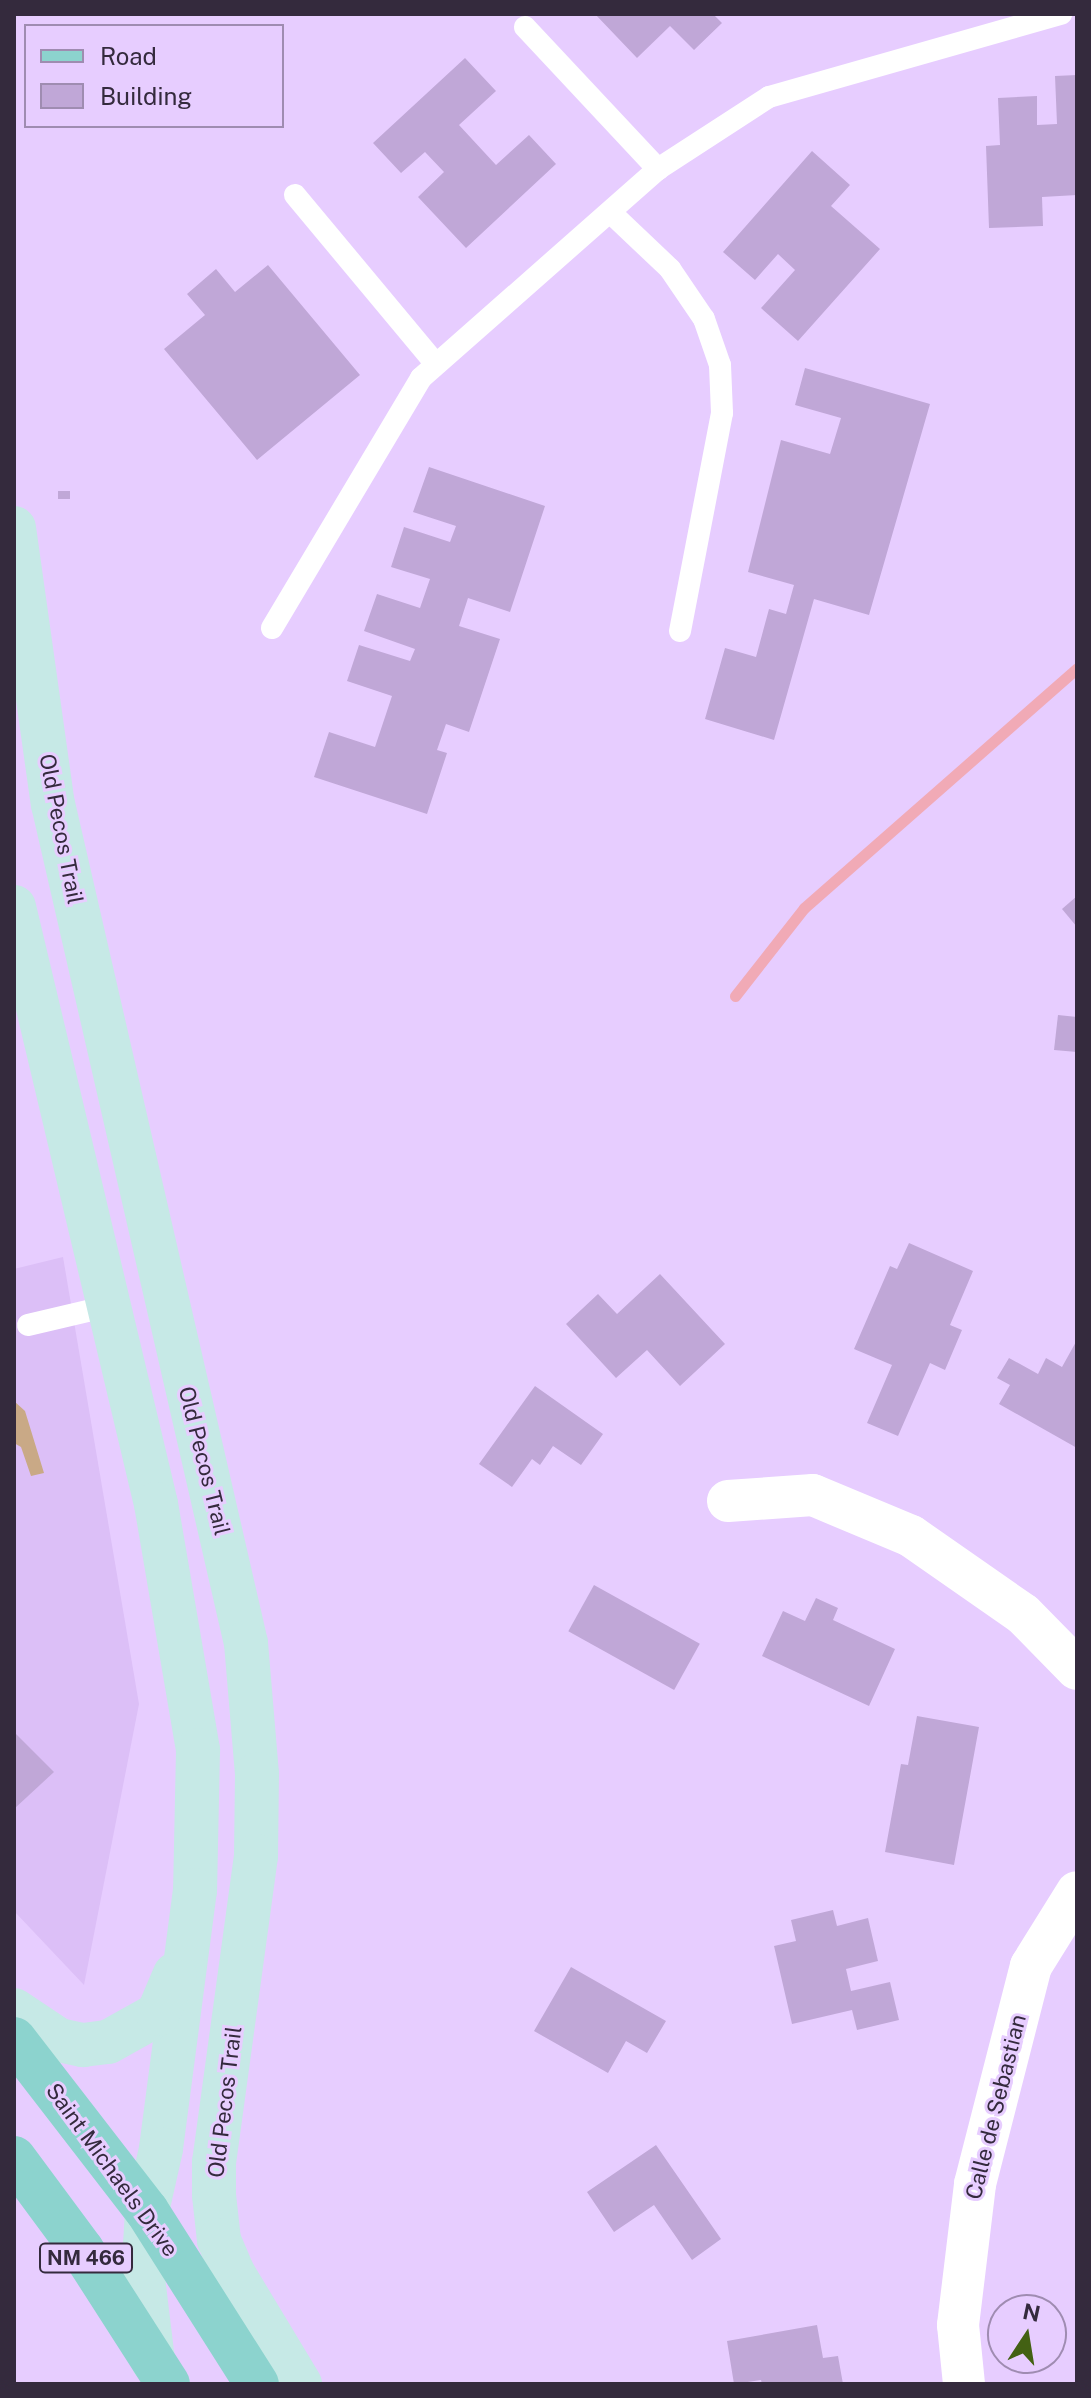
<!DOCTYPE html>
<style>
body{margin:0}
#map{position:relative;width:1091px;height:2398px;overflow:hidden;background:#e7cdff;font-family:"Public Sans",sans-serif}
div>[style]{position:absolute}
.built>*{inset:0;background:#dcbff7}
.green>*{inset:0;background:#c9a986}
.stream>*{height:11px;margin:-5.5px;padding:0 5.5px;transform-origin:5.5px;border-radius:5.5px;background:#f1aab6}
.building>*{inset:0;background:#c0a7d7;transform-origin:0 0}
.lane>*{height:22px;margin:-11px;padding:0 11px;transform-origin:11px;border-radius:11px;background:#fff}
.street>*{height:42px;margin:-21px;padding:0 21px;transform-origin:21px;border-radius:21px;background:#fff}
.secondary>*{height:44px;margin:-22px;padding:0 22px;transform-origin:22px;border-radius:22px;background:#c6e9e6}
.primary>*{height:44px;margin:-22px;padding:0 22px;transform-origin:22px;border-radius:22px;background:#8cd3ce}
span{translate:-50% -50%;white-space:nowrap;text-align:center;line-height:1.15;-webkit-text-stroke:6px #e7cdff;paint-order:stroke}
.shield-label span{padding:2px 6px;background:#e7cdff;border:2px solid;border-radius:6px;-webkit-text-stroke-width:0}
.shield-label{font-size:20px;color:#342a3d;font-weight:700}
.street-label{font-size:22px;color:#342a3d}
.frame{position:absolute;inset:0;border:16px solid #342a3d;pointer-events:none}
.legend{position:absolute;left:24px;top:24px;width:260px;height:104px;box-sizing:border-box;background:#e7cdff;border:2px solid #9f8cb1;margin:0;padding:10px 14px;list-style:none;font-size:24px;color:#342a3d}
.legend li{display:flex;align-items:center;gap:16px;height:40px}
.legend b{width:40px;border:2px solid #9f8cb1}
.north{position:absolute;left:987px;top:2294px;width:80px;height:80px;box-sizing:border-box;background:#e7cdff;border:2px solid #9f8cb1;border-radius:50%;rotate:12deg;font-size:22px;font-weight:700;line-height:32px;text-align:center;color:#342a3d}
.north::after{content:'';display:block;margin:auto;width:28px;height:36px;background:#436113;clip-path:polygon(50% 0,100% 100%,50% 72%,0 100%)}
</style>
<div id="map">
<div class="built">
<div style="clip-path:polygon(63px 1257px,139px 1704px,84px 1985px,14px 1911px,14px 1269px)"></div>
</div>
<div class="green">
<div style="clip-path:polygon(14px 1401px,25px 1411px,44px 1473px,31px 1476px,21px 1447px,14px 1443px)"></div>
</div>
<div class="stream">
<div style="left:735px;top:996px;width:112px;rotate:-51.9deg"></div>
<div style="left:804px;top:908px;width:363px;rotate:-41.3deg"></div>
</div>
<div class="building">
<div style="clip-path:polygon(595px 14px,713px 14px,722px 23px,694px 50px,670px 26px,637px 58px)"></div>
<div style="clip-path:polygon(465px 58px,496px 91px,459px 125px,496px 165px,529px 135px,556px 164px,466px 248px,418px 197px,444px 172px,425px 152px,401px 173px,373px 143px)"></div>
<div style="clip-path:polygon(1077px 75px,1077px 195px,1042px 197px,1043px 226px,989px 228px,986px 146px,1000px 145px,998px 98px,1037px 96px,1037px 125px,1057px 124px,1055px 76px)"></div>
<div style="clip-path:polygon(812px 151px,850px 185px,831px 206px,880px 249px,798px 341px,761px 308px,795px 270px,778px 254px,755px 280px,723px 252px)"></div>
<div style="clip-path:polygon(268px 265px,360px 375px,257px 460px,164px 349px,205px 315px,187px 294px,216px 269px,235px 292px)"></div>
<div style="clip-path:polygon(805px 368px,930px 404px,869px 615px,814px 599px,774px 740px,705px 719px,725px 648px,756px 657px,769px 609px,786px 614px,794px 585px,748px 572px,781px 440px,830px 454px,841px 418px,795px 405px)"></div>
<div style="clip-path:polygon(429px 467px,545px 506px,510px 612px,468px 598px,459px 626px,500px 639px,469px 732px,446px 724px,437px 750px,447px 753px,427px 814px,314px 777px,329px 732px,375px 747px,392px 696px,347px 681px,359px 645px,410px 661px,415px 649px,364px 631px,377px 594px,420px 608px,430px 579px,391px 567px,404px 527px,450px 542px,456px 526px,413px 512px)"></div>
<div style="left:58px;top:491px;width:12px;height:8px"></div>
<div style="clip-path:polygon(1077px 896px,1077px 927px,1062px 909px)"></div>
<div style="clip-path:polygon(1058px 1015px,1077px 1017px,1077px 1052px,1054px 1050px)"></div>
<div style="clip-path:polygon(909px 1243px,973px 1271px,950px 1325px,962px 1330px,945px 1370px,930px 1363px,898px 1436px,867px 1423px,892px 1365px,854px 1349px,890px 1266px,897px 1269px)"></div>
<div style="clip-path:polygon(660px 1274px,725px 1344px,680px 1386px,647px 1350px,616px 1378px,566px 1324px,598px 1294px,617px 1314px)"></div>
<div style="clip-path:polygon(1077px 1340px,1077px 1448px,999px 1404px,1010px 1385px,997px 1378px,1009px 1358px,1038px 1374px,1046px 1358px,1062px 1367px)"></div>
<div style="clip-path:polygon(535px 1386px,603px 1434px,581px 1465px,553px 1446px,540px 1465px,532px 1459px,512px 1487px,479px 1464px)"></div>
<div style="left:594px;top:1585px;width:121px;height:53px;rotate:29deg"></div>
<div style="clip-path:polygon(816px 1598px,838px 1608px,833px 1620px,895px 1649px,869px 1706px,762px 1656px,783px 1611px,805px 1621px)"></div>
<div style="clip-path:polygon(917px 1716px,979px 1727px,954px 1865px,885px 1852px,901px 1764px,908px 1765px)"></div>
<div style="clip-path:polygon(14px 1732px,54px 1772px,14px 1809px)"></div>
<div style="clip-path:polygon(833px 1910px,837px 1926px,868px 1918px,878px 1961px,846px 1969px,851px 1991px,890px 1982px,899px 2020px,857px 2030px,852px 2010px,792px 2024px,774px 1946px,796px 1941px,791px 1920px)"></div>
<div style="clip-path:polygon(571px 1967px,666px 2021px,647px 2053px,626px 2041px,608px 2073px,534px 2031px)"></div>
<div style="clip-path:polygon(656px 2145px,721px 2239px,692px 2260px,654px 2205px,614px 2232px,587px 2192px)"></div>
<div style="clip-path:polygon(817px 2325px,823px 2358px,838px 2356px,843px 2384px,762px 2384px,761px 2380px,734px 2384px,727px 2341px)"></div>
</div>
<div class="lane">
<div style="left:525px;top:27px;width:195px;rotate:46.9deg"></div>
<div style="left:295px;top:195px;width:220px;rotate:50.2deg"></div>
<div style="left:610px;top:212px;width:83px;rotate:43.5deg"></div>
<div style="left:670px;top:269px;width:60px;rotate:55.8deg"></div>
<div style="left:704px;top:319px;width:49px;rotate:70.8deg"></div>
<div style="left:720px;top:365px;width:48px;rotate:87.6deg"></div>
<div style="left:722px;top:413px;width:222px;rotate:100.9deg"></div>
<div style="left:272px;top:628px;width:291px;rotate:-59.2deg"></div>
<div style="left:421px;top:378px;width:316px;rotate:-41.4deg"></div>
<div style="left:658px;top:169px;width:132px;rotate:-33deg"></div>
<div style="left:769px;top:97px;width:304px;rotate:-15.9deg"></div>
<div style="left:28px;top:1325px;width:83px;rotate:-13.2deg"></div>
</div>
<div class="street">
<div style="left:728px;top:1501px;width:85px;rotate:-4deg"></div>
<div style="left:813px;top:1495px;width:106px;rotate:22.7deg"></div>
<div style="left:911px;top:1536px;width:136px;rotate:34.9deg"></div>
<div style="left:1023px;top:1614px;width:77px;rotate:45.5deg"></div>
<div style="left:964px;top:2384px;width:59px;rotate:-95.8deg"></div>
<div style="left:958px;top:2325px;width:142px;rotate:-83.1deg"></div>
<div style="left:975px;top:2184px;width:225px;rotate:-75.6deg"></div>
<div style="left:1031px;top:1966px;width:87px;rotate:-58.1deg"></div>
</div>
<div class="secondary">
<div style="left:14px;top:528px;width:279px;rotate:82deg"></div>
<div style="left:53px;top:804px;width:861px;rotate:77.05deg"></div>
<div style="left:246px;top:1643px;width:131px;rotate:85.2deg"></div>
<div style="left:257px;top:1774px;width:82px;rotate:90.7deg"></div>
<div style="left:256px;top:1856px;width:309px;rotate:97.8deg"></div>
<div style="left:214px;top:2162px;width:33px;rotate:90deg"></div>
<div style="left:214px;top:2195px;width:45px;rotate:83.7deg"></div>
<div style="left:219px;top:2240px;width:36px;rotate:67deg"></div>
<div style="left:233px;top:2273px;width:130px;rotate:58.9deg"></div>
<div style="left:14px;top:907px;width:614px;rotate:76.62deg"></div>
<div style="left:156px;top:1504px;width:250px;rotate:80.3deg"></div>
<div style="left:198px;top:1750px;width:140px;rotate:91.2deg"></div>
<div style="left:195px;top:1890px;width:261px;rotate:97.5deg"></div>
<div style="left:161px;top:2149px;width:64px;rotate:102.7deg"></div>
<div style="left:147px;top:2211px;width:67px;rotate:93.4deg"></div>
<div style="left:143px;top:2278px;width:84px;rotate:83.1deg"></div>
<div style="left:14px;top:2010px;width:54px;rotate:33.7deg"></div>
<div style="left:59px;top:2040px;width:25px;rotate:12deg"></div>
<div style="left:83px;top:2045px;width:25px;rotate:-7deg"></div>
<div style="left:108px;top:2042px;width:57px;rotate:-29.2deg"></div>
<div style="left:158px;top:2014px;width:43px;rotate:-67deg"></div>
</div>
<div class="primary">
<div style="left:14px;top:2039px;width:217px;rotate:52.3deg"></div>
<div style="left:147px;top:2211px;width:205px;rotate:57.6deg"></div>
<div style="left:14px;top:2158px;width:114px;rotate:53.5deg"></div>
<div style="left:82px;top:2250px;width:159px;rotate:57.3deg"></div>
</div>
<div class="shield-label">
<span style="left:86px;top:2258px">NM 466</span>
</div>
<div class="street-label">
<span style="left:61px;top:829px;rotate:79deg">Old Pecos Trail</span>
<span style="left:204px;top:1461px;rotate:76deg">Old Pecos Trail</span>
<span style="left:225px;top:2102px;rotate:-83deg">Old Pecos Trail</span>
<span style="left:996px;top:2107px;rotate:-76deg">Calle de Sebastian</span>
<span style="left:112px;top:2170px;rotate:54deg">Saint Michaels Drive</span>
</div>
<div class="frame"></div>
<ul class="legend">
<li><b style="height:10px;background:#8cd3ce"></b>Road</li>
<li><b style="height:22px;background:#c0a7d7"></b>Building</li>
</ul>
<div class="north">N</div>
</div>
